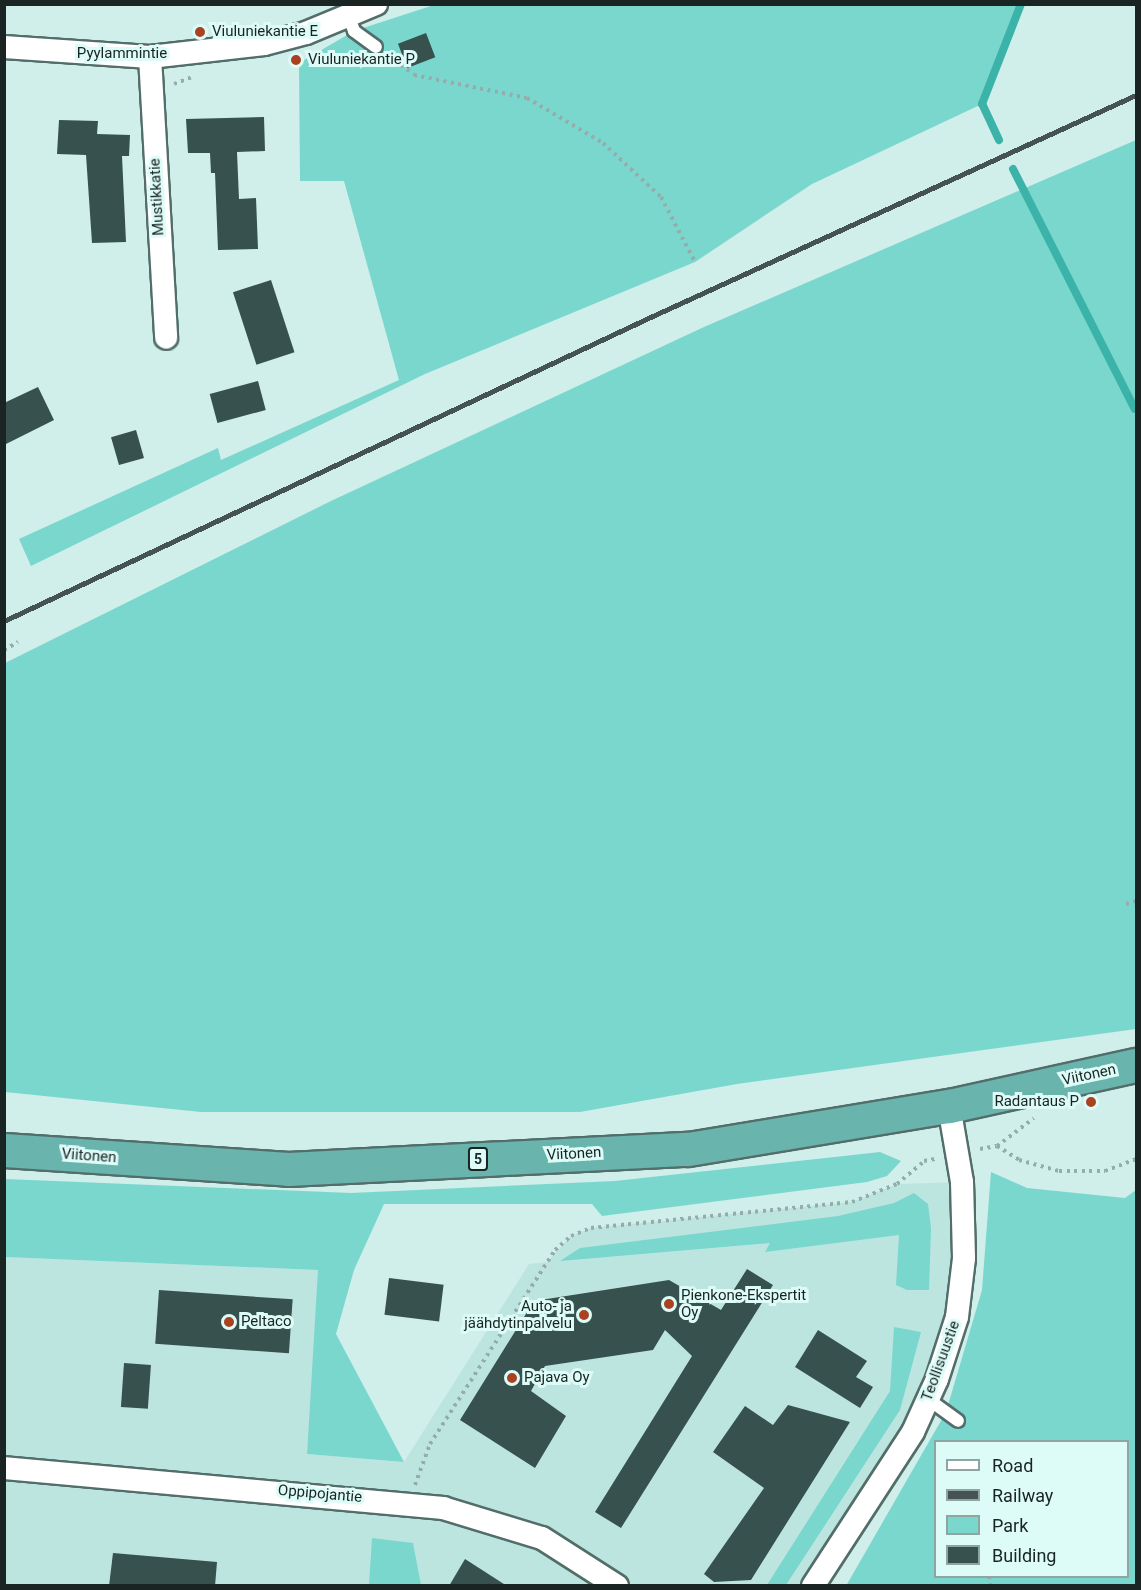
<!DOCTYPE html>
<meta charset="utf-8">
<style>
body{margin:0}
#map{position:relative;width:1141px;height:1590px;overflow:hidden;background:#d0eeea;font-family:Roboto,sans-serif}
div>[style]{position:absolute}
.built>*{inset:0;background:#bde5e0}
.green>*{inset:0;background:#7ad7ce}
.stream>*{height:8px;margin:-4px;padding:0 4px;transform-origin:4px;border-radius:4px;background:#3cb3a9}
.building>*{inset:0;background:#37514e;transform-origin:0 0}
.path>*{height:4px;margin-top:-2px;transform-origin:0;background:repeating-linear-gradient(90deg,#95adaa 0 3px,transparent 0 7.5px)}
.roads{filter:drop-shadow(2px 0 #536e6a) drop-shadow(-2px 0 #536e6a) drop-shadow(0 2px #536e6a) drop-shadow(0 -2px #536e6a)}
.service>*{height:12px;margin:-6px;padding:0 6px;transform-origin:6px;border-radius:6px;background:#fff}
.minor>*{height:22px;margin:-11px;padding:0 11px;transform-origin:11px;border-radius:11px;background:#fff}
.trunk>*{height:33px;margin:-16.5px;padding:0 16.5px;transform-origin:16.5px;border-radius:16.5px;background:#6ab4ae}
.rail>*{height:4.5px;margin:-2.25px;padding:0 2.25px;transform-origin:2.25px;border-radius:2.25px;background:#455453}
.dots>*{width:16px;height:16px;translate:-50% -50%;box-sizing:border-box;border:3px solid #ddfbf7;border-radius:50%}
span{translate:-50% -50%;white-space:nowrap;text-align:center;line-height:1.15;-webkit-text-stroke:6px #ddfbf7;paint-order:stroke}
.shield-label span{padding:2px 4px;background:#ddfbf7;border:2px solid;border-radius:4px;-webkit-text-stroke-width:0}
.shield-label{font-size:14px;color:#192423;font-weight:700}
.poi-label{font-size:15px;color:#192423}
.left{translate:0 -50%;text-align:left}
.right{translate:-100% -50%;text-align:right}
.street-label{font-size:15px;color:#192423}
.frame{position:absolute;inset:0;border:6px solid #192423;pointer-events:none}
.legend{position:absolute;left:934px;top:1440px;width:195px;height:138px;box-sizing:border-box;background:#ddfbf7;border:2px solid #8fa5a2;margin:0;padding:8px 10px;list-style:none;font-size:18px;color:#192423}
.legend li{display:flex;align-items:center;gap:12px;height:30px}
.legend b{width:30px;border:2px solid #8fa5a2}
</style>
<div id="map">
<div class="built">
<div style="clip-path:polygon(962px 1182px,964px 1258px,913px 1432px,813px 1585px,5px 1585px,4px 1257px,319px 1270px,307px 1454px,404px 1462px,529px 1264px,547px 1262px,571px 1236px,591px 1228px,852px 1202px,897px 1184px)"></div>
</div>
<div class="green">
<div style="clip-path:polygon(437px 4px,1021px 5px,982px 104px,812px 184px,695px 262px,425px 374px,31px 566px,19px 539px,218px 448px,221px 460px,399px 380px,344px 181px,300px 181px,299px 63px,354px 31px)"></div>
<div style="clip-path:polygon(1136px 140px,1136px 1029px,737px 1084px,580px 1112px,201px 1112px,5px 1092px,5px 663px,331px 501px,704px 327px)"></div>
<div style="clip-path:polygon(880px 1152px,901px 1161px,887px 1176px,867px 1182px,602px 1216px,592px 1204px,384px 1204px,354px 1270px,336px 1334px,404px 1462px,307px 1454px,318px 1270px,5px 1257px,5px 1179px,351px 1193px,615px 1181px)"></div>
<div style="clip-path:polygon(evenodd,991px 1172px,1027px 1188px,1125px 1198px,1136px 1190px,1136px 1585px,846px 1586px,946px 1412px,982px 1290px,991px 1172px,936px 1442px,1128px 1442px,1128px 1576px,936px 1576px,936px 1442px)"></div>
<div style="clip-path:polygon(914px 1193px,928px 1204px,931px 1228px,929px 1290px,907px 1290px,896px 1285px,899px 1235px,765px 1252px,770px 1243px,560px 1261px,580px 1248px,838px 1216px,894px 1203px)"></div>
<div style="clip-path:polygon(894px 1327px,921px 1332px,900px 1410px,786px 1585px,767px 1585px,890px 1391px)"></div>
<div style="clip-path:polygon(372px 1538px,413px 1543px,421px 1585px,369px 1585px)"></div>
</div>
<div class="stream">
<div style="left:999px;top:140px;width:40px;rotate:-115deg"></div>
<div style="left:982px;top:104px;width:107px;rotate:-68.7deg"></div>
<div style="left:1013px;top:169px;width:269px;rotate:63.1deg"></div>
</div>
<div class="building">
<div style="left:426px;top:33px;width:26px;height:30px;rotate:69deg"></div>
<div style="clip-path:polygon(264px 117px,265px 151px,237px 152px,239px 199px,256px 198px,258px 249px,218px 250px,215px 173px,211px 173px,210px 153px,188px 153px,186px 119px)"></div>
<div style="clip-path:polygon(59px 120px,98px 121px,97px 134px,130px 135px,129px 156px,122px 156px,126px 242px,92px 243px,86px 155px,57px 154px)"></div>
<div style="left:271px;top:280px;width:76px;height:40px;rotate:72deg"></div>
<div style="left:258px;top:381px;width:30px;height:50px;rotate:75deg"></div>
<div style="clip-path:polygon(38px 387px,54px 420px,4px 445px,4px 403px)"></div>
<div style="left:136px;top:430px;width:29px;height:26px;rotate:74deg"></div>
<div style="clip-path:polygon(747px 1269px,773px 1285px,621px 1528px,595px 1512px,692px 1356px,665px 1330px,653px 1350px,545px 1366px,531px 1391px,566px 1416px,535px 1468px,460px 1420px,534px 1301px,669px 1280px,721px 1310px)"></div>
<div style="left:389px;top:1278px;width:55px;height:37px;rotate:7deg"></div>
<div style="left:159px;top:1290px;width:134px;height:54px;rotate:4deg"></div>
<div style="clip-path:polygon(818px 1330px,867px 1361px,856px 1377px,873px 1387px,860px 1408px,795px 1367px)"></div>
<div style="left:124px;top:1363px;width:27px;height:44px;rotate:4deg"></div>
<div style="clip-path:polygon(788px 1405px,850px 1422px,751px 1580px,714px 1582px,704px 1574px,764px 1488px,713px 1452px,745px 1406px,773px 1425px)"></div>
<div style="clip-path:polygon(113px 1553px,217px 1562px,215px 1586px,109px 1586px)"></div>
<div style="clip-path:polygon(465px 1559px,507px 1586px,449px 1586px)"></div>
</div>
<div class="path">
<div style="left:389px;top:56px;width:31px;rotate:37deg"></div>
<div style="left:414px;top:75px;width:115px;rotate:11.5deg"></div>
<div style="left:527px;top:98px;width:88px;rotate:30.6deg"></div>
<div style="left:603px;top:143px;width:79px;rotate:43deg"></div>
<div style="left:661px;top:197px;width:73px;rotate:62.4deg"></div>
<div style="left:174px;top:84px;width:22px;rotate:-21deg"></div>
<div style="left:4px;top:650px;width:16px;rotate:-30deg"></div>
<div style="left:1126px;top:904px;width:10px;rotate:-17deg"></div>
<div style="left:997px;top:1146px;width:46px;rotate:-37.1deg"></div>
<div style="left:980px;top:1149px;width:17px;rotate:-10deg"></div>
<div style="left:997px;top:1146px;width:26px;rotate:32deg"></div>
<div style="left:1019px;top:1160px;width:41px;rotate:15.4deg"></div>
<div style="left:1059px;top:1171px;width:46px"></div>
<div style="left:1105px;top:1171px;width:33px;rotate:-21deg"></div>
<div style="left:415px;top:1485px;width:44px;rotate:-69.9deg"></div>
<div style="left:430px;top:1444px;width:231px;rotate:-57.2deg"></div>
<div style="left:555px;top:1250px;width:21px;rotate:-41deg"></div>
<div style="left:571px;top:1236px;width:22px;rotate:-22deg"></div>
<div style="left:591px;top:1228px;width:262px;rotate:-5.7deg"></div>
<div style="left:852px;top:1202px;width:48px;rotate:-21.8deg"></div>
<div style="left:897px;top:1184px;width:35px;rotate:-40deg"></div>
<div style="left:924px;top:1161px;width:11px;rotate:-10deg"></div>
<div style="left:989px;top:1576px;width:10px;rotate:84deg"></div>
</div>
<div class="roads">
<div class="service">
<div style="left:348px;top:15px;width:17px;rotate:69deg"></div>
<div style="left:354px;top:31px;width:27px;rotate:36deg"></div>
<div style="left:928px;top:1399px;width:37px;rotate:36deg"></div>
</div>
<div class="minor">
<div style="left:4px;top:47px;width:146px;rotate:3.9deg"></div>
<div style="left:150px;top:57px;width:115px;rotate:-6.5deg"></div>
<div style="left:264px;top:44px;width:43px;rotate:-14.7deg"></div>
<div style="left:306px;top:33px;width:76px;rotate:-22.5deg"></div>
<div style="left:150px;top:57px;width:281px;rotate:86.7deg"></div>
<div style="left:4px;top:1468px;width:441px;rotate:5.2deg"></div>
<div style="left:443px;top:1508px;width:103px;rotate:16.9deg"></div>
<div style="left:542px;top:1538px;width:89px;rotate:32.6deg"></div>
<div style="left:813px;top:1586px;width:184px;rotate:-57deg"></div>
<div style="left:913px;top:1432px;width:58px;rotate:-65.6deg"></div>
<div style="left:937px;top:1379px;width:65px;rotate:-72.1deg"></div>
<div style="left:957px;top:1317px;width:59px;rotate:-83.2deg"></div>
<div style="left:964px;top:1258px;width:76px;rotate:-91.5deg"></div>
<div style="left:962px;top:1182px;width:77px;rotate:-99.7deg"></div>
</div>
<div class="trunk">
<div style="left:4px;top:1150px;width:285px;rotate:3.8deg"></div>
<div style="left:288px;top:1169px;width:400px;rotate:-2.9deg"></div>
<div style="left:688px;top:1149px;width:265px;rotate:-9.4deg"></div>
<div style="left:949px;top:1106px;width:191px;rotate:-12.4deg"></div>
</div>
</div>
<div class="rail">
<div style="left:4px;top:621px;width:719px;rotate:-25.18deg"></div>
<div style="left:655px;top:315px;width:529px;rotate:-24.58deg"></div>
</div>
<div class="dots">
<div style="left:200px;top:32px;background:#aa4222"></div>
<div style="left:296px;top:60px;background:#aa4222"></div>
<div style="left:1091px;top:1102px;background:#aa4222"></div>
<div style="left:669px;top:1304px;background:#aa4222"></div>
<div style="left:584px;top:1315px;background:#aa4222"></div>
<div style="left:229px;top:1322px;background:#aa4222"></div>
<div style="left:512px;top:1378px;background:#aa4222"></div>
</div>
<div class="shield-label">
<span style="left:478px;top:1159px">5</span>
</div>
<div class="poi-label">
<span class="left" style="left:212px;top:32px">Viuluniekantie E</span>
<span class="left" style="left:308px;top:60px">Viuluniekantie P</span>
<span class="right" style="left:1079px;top:1102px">Radantaus P</span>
<span class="left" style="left:681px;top:1304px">Pienkone-Ekspertit<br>Oy</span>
<span class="right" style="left:572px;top:1315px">Auto- ja<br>jäähdytinpalvelu</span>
<span class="left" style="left:241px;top:1322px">Peltaco</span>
<span class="left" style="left:524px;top:1378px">Pajava Oy</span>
</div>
<div class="street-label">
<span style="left:122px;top:54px">Pyylammintie</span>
<span style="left:157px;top:197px;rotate:-93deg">Mustikkatie</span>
<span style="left:1089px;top:1075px;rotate:-12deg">Viitonen</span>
<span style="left:574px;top:1154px;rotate:-3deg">Viitonen</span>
<span style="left:89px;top:1156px;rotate:4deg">Viitonen</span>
<span style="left:941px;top:1361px;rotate:-70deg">Teollisuustie</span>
<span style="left:320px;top:1494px;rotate:5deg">Oppipojantie</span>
</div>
<div class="frame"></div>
<ul class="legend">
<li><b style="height:8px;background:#fff"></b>Road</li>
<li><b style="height:8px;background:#455453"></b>Railway</li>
<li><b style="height:16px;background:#7ad7ce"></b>Park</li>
<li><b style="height:16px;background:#37514e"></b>Building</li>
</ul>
</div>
